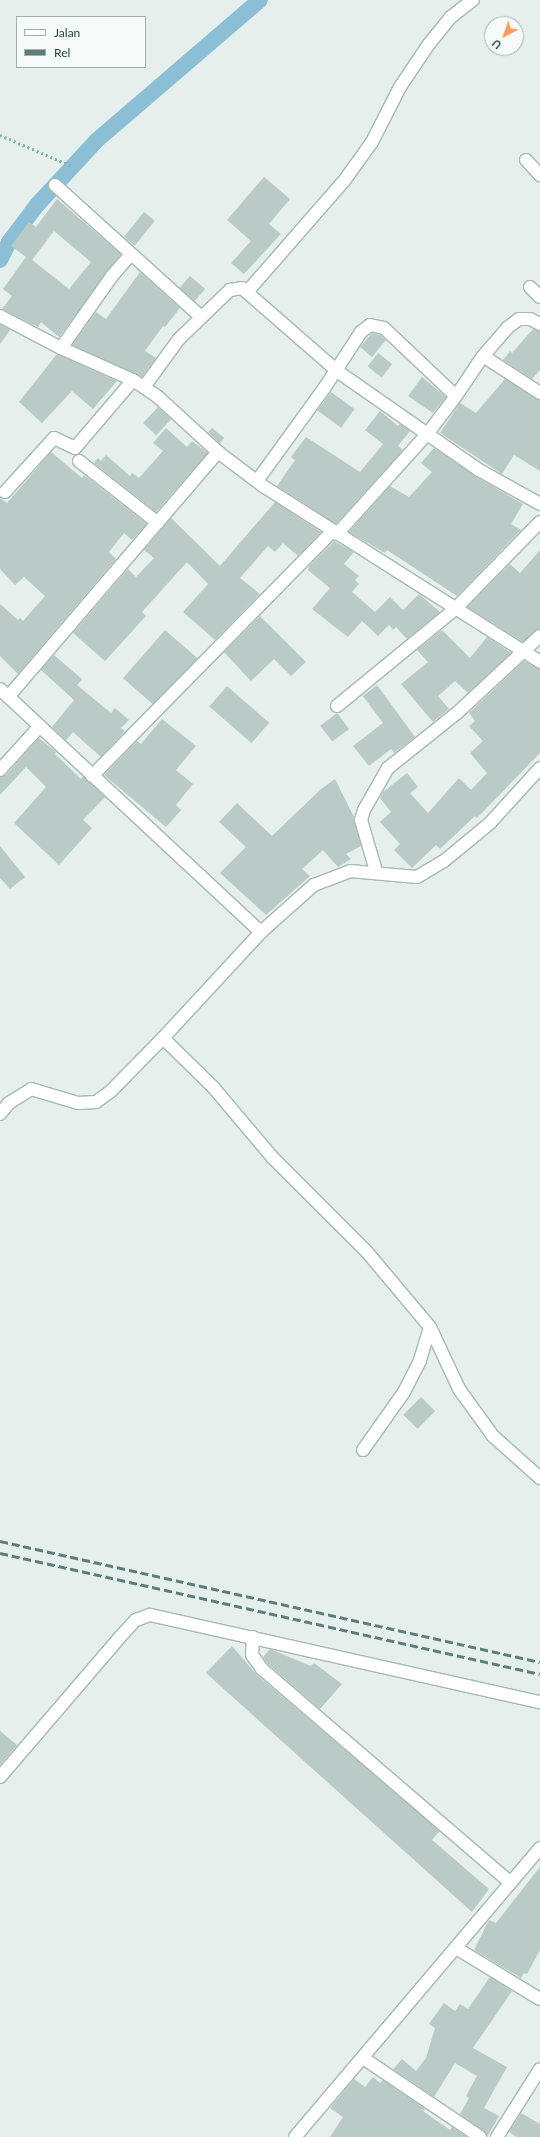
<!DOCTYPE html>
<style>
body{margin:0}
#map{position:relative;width:540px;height:2137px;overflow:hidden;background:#e5efec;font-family:Lato,sans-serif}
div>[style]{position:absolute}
.canal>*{height:16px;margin:-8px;padding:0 8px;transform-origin:8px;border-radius:8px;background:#8cbed5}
.building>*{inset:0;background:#bacac6;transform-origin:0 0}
.path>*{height:2.5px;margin-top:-1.25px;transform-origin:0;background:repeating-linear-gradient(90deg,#85b4ac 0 2px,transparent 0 5px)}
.roads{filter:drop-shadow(1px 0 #a7b8b5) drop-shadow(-1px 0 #a7b8b5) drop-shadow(0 1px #a7b8b5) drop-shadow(0 -1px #a7b8b5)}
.minor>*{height:12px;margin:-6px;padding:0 6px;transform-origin:6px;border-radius:6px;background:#fff}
.rail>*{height:3px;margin-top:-1.5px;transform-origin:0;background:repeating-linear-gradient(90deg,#5e7d7a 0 8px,transparent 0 12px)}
span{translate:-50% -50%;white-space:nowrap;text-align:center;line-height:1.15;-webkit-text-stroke:3px #f6fbf9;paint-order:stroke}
.legend{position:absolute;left:16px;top:16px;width:130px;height:52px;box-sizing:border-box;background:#f6fbf9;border:1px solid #a2b1af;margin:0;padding:5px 7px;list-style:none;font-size:12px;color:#23423f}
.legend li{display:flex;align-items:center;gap:8px;height:20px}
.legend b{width:20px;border:1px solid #a2b1af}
.north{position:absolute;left:484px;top:16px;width:40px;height:40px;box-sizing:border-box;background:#f6fbf9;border:1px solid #a2b1af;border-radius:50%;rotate:221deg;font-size:11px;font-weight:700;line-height:16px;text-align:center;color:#23423f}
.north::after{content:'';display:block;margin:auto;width:14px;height:18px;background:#f79a5c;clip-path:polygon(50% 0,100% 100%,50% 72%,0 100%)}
</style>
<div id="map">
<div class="canal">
<div style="left:0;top:260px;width:20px;rotate:-63deg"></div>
<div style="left:9px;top:242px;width:46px;rotate:-52.9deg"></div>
<div style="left:37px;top:205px;width:87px;rotate:-47.3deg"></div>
<div style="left:96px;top:141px;width:216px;rotate:-40.7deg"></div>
</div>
<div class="building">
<div style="clip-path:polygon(264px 177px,290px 199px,269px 224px,281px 234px,244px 274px,231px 263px,251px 241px,227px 220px)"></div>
<div style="clip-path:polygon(evenodd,57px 199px,121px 254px,59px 337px,41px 322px,38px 327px,2px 309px,12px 296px,3px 289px,26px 257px,11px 246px,29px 222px,36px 227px,57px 199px,54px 231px,91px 262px,69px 289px,32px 260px,54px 231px)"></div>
<div style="left:144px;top:212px;width:14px;height:32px;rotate:39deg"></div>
<div style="clip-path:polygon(140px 272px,180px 308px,165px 327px,163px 326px,145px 351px,156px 358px,142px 377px,72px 345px,96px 312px,106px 319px)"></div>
<div style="left:190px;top:276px;width:20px;height:16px;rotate:41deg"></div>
<div style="clip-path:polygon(0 324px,10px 330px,0 344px)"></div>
<div style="clip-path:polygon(533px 329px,540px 331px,540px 370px,532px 379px,503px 360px,510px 351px,512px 353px)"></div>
<div style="clip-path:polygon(372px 333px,380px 335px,386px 340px,372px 357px,360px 347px)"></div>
<div style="left:378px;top:353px;width:18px;height:17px;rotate:38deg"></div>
<div style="clip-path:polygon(57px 354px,117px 381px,93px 409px,72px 391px,42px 423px,19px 402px)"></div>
<div style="clip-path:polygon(422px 377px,446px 397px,433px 413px,408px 396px)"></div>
<div style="clip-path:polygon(505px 379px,540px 400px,540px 471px,514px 455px,502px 474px,440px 433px,460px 403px,476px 413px)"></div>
<div style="left:331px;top:392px;width:29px;height:23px;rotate:36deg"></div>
<div style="left:158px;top:407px;width:18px;height:22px;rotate:43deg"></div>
<div style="clip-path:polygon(380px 411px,398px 426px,400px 424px,410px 431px,398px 446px,403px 450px,336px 524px,277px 486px,295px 460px,291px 457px,306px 437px,360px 472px,383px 444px,365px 430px)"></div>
<div style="clip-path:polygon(166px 428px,187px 447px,192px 441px,208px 453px,156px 512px,94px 463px,98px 458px,101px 461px,106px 455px,130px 476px,132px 473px,139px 478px,163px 451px,153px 443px)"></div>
<div style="clip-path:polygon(212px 428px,224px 438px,220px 444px,208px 432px)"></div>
<div style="clip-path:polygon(434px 448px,475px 476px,523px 504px,511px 524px,521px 530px,519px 532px,457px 596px,387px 550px,385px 553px,349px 532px,390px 486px,409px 497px,432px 472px,421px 463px)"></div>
<div style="clip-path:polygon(51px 452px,82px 478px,84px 475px,147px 524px,132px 540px,124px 533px,109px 552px,116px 559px,18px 674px,0 656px,0 604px,18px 620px,20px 618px,23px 621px,45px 596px,24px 577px,15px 585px,0 569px,0 498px,7px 503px)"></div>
<div style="clip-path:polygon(275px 502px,321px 532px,298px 556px,283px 543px,275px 552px,268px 546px,240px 578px,260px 594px,215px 640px,183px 612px,208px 584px,187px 562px,142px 612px,146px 616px,105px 661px,73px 633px,128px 569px,136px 577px,154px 558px,144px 550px,171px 518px,220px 566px)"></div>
<div style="clip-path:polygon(334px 541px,354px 552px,344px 564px,359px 576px,355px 580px,359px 584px,352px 592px,375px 612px,390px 597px,403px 610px,419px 594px,440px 612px,407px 639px,396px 627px,393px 630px,389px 625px,378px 636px,362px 621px,348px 637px,312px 609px,330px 588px,308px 570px,309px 566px)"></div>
<div style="clip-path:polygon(540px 550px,540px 629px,523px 642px,467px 607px,510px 564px,520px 573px)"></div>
<div style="clip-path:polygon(260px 616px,306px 662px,291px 676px,274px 659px,251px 681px,224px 652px)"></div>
<div style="left:165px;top:630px;width:43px;height:64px;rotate:41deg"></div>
<div style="clip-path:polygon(442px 630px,470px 658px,487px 637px,511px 653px,468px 693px,455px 681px,438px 696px,449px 709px,433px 722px,401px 684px,428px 662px,417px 650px)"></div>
<div style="clip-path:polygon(54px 655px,82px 679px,77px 685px,111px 713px,115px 708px,129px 720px,121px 728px,125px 731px,101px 757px,73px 732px,66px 740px,52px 727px,74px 700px,41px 670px)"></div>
<div style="clip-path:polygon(524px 661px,540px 669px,540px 753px,477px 818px,475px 816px,440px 849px,436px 845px,412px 868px,394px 850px,400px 844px,380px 822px,391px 812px,380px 798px,383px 792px,407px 773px,418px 787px,410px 793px,428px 813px,459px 778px,471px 790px,487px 773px,470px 753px,483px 741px,469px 726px,475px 721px,469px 713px)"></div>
<div style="clip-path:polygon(377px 685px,415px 737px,394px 753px,391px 749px,369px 766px,353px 746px,383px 723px,363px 696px)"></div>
<div style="left:227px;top:686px;width:56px;height:27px;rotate:41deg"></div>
<div style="left:337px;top:713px;width:20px;height:21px;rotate:53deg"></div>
<div style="clip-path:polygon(162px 719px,196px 746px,176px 770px,193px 784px,176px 805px,181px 810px,166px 827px,104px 775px,137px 741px,141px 744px)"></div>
<div style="clip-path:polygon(39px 738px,56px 752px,55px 754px,81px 779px,83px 776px,105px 797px,83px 820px,92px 828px,59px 865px,14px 823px,46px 787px,26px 767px,0 795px,0 777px,6px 775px)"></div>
<div style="clip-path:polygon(335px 779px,354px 817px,361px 846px,346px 854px,351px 859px,338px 867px,323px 850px,302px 869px,310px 876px,266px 915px,220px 873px,246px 847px,219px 822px,237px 803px,272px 836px,321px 789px)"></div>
<div style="clip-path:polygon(0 846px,25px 877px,10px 889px,0 878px)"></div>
<div style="left:421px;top:1397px;width:20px;height:25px;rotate:45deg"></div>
<div style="clip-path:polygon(232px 1646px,257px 1675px,440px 1831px,432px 1840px,489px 1889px,472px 1912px,206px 1673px)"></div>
<div style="clip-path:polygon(270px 1649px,311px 1666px,314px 1663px,342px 1684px,320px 1709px,268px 1664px,263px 1657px)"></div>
<div style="clip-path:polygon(0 1731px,17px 1745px,0 1765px)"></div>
<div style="clip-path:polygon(540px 1867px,540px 1950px,527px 1974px,524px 1973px,521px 1978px,474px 1950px,489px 1920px,496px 1923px)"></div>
<div style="clip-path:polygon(490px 1977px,512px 1991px,473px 2048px,507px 2067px,484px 2108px,499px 2116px,487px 2137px,484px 2131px,460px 2114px,469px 2098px,466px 2096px,477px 2076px,455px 2063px,434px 2097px,393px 2069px,402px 2059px,416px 2071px,426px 2058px,435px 2028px,429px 2024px,444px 2003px,455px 2011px,460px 2004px,468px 2009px)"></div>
<div style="clip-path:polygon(373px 2077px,380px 2083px,383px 2080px,425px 2109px,423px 2111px,450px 2130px,452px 2127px,467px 2137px,330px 2137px,343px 2117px,330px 2108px,354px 2079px,365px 2087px)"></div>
<div style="clip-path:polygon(521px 2113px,540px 2124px,540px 2137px,516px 2137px,509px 2132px)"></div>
</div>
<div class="path">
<div style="left:0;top:135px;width:78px;rotate:23.3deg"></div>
</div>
<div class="roads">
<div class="minor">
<div style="left:526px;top:160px;width:21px;rotate:47deg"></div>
<div style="left:55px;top:185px;width:197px;rotate:42.1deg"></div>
<div style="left:530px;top:287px;width:14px;rotate:45deg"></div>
<div style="left:247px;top:292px;width:147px;rotate:-48.9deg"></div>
<div style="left:344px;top:181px;width:48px;rotate:-54.3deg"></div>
<div style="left:372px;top:142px;width:62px;rotate:-63deg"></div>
<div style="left:400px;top:87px;width:52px;rotate:-56deg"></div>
<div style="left:429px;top:44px;width:35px;rotate:-51deg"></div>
<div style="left:451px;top:17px;width:28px;rotate:-38deg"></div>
<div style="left:0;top:316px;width:69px;rotate:27.7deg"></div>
<div style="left:61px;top:348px;width:79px;rotate:24deg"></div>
<div style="left:133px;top:380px;width:30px;rotate:34deg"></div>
<div style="left:158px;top:397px;width:81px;rotate:42.5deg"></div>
<div style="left:218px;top:452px;width:56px;rotate:37.1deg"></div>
<div style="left:263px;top:486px;width:328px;rotate:32.4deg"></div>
<div style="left:61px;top:348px;width:88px;rotate:-54.7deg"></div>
<div style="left:112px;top:276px;width:29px;rotate:-49deg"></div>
<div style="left:483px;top:356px;width:68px;rotate:33deg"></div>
<div style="left:144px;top:387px;width:59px;rotate:-53.9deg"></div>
<div style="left:179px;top:339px;width:71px;rotate:-43.9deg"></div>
<div style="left:230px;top:290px;width:12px;rotate:-9deg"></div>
<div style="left:242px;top:288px;width:126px;rotate:41.1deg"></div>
<div style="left:337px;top:371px;width:173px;rotate:34.9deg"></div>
<div style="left:479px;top:470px;width:70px;rotate:29.1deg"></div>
<div style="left:79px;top:461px;width:100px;rotate:38.1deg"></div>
<div style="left:257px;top:481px;width:116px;rotate:-54.1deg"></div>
<div style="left:325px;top:387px;width:66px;rotate:-56.8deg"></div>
<div style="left:361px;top:332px;width:11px;rotate:-38deg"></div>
<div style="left:370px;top:325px;width:14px;rotate:12deg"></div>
<div style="left:384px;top:328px;width:99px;rotate:43.4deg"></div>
<div style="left:456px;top:396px;width:48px;rotate:-56deg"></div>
<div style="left:483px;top:356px;width:37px;rotate:-49deg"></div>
<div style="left:507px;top:328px;width:15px;rotate:-37deg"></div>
<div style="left:519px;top:319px;width:11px"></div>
<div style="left:530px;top:319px;width:11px;rotate:27deg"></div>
<div style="left:5px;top:492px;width:73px;rotate:-47.8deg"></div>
<div style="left:54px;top:438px;width:23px;rotate:25deg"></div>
<div style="left:75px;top:448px;width:89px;rotate:-49.5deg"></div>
<div style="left:337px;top:534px;width:136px;rotate:-48deg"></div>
<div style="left:428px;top:433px;width:46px;rotate:-52.9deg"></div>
<div style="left:0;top:689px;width:357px;rotate:43deg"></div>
<div style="left:8px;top:697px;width:323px;rotate:-49.4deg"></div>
<div style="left:337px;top:706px;width:151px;rotate:-39.4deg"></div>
<div style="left:454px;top:610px;width:123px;rotate:-45.7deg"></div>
<div style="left:0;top:770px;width:58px;rotate:-47.8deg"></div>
<div style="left:92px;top:776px;width:344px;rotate:-45.5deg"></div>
<div style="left:376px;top:871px;width:53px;rotate:-106.4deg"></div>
<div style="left:361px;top:820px;width:10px;rotate:-73deg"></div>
<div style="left:364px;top:810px;width:48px;rotate:-60.3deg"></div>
<div style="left:388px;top:768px;width:88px;rotate:-38.6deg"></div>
<div style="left:457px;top:713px;width:113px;rotate:-42.9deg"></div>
<div style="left:163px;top:1038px;width:70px;rotate:44.4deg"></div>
<div style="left:213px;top:1087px;width:93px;rotate:49.8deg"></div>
<div style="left:273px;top:1158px;width:133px;rotate:45deg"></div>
<div style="left:367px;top:1252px;width:98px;rotate:50deg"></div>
<div style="left:430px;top:1327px;width:68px;rotate:64.9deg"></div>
<div style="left:459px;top:1389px;width:58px;rotate:54.1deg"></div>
<div style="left:493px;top:1436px;width:63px;rotate:41.8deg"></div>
<div style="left:0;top:1114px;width:14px;rotate:-51deg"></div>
<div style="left:9px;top:1103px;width:26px;rotate:-32deg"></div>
<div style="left:31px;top:1089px;width:49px;rotate:16.6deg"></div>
<div style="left:78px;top:1103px;width:18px;rotate:-3deg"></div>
<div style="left:96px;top:1102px;width:17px;rotate:-36deg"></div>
<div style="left:110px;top:1092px;width:76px;rotate:-45.5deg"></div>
<div style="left:163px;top:1038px;width:144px;rotate:-47.2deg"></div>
<div style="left:261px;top:932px;width:71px;rotate:-41.6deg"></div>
<div style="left:314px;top:885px;width:39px;rotate:-21deg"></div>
<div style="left:350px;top:871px;width:67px;rotate:5.1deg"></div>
<div style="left:417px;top:877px;width:31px;rotate:-31deg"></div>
<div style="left:444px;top:861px;width:60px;rotate:-39.6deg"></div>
<div style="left:490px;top:823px;width:74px;rotate:-47.7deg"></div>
<div style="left:363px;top:1450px;width:71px;rotate:-54.7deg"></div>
<div style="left:404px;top:1392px;width:36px;rotate:-63deg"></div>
<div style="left:420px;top:1360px;width:34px;rotate:-73deg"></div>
<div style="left:253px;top:1637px;width:18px;rotate:93deg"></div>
<div style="left:252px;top:1655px;width:17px;rotate:54deg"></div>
<div style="left:262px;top:1669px;width:328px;rotate:40.7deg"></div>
<div style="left:0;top:1777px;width:183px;rotate:-49.4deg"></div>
<div style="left:119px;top:1638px;width:25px;rotate:-47deg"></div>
<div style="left:136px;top:1620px;width:15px;rotate:-20deg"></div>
<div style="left:150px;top:1615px;width:400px;rotate:12.6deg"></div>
<div style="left:456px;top:1948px;width:98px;rotate:31.3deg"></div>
<div style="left:363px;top:2058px;width:141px;rotate:34deg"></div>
<div style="left:295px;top:2137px;width:379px;rotate:-49.7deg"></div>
<div style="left:497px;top:2137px;width:80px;rotate:-57.7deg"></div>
</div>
</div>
<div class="rail">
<div style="left:0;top:1541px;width:553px;rotate:12.63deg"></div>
<div style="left:0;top:1553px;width:553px;rotate:12.63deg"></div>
</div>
<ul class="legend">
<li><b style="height:5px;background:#fff"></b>Jalan</li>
<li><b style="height:5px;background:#5e7d7a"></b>Rel</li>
</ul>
<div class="north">U</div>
</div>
